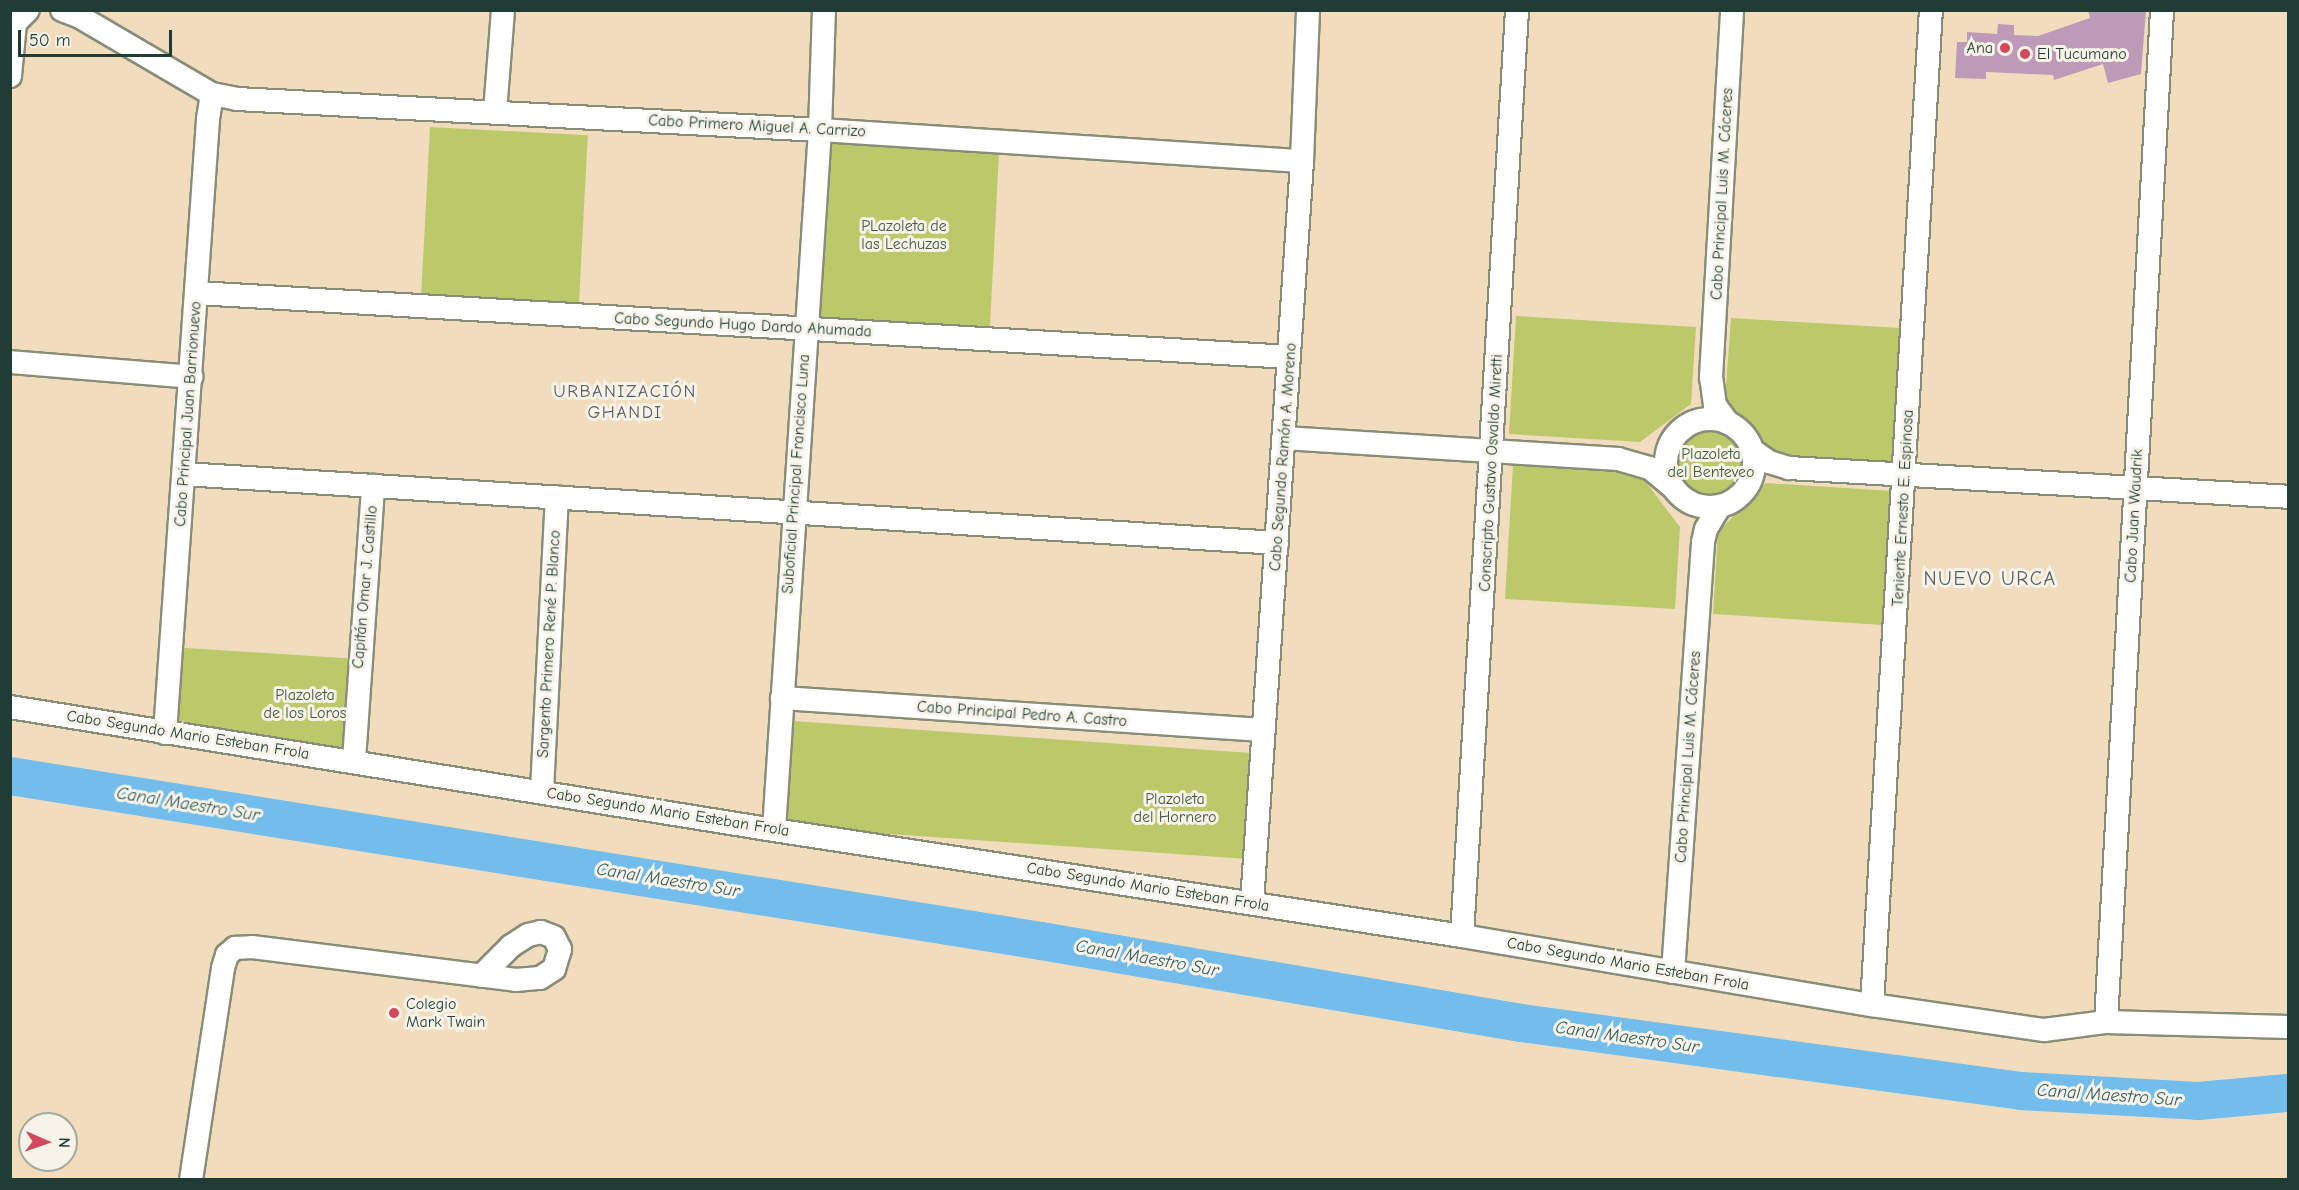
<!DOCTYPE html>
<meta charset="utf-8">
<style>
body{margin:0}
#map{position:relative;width:2299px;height:1190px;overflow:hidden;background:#f1ddbd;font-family:"Comic Neue",sans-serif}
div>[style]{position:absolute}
.green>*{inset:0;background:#bcc96b;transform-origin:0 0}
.round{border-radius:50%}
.river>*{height:38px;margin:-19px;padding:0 19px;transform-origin:19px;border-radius:19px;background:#72bdeb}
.building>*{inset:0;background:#be9ab9}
.roads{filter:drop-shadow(2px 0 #888d78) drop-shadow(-2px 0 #888d78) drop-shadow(0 2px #888d78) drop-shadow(0 -2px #888d78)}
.minor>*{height:22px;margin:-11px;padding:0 11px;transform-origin:11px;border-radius:11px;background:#fff}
.minor>.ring{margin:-11px;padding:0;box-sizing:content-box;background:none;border:22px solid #fff;border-radius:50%}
.dots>*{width:16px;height:16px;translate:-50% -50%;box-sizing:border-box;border:3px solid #f7f3e8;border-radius:50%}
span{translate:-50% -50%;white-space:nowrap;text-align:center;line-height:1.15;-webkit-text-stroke:6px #f7f3e8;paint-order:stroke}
.poi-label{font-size:16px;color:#1f3d34}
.right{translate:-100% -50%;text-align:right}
.left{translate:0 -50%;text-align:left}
.street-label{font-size:16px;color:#1f3d34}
.park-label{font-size:16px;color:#3e593f}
.neighbourhood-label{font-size:18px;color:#575e63;letter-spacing:1.5px}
.water-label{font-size:18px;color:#345d62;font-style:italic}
.quarter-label{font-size:20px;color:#575e63;letter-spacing:1.5px}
.frame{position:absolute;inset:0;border:12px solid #1f3d34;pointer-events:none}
.north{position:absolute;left:18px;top:1112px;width:60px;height:60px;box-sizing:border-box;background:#f7f3e8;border:2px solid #a1aaa0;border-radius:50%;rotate:92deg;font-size:16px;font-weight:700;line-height:24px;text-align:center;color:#1f3d34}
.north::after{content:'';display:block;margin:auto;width:21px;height:27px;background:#d1495b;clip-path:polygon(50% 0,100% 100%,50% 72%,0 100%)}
.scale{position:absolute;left:18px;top:30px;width:154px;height:27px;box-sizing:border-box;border:3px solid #1f3d34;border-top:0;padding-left:8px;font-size:18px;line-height:21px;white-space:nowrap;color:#1f3d34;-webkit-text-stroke:4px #f7f3e8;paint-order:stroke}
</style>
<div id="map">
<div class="green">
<div style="left:430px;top:127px;width:158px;height:176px;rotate:3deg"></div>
<div style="left:820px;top:130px;width:180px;height:200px;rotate:3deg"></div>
<div style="clip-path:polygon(1516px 316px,1696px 327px,1691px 404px,1640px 442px,1509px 434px)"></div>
<div style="clip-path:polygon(1731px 318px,1901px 328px,1892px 462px,1766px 454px,1725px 400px)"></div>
<div class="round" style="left:1667px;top:420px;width:86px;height:86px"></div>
<div style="clip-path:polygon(1513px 465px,1639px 473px,1680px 527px,1675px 609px,1505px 599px)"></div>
<div style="clip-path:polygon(1766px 483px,1892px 491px,1883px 625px,1713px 614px,1718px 532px)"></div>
<div style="clip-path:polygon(171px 647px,359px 659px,354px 760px,165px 733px)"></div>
<div style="left:793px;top:721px;width:459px;height:106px;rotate:4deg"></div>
</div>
<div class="river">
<div style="left:10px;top:776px;width:1044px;rotate:9.09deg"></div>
<div style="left:1041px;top:941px;width:487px;rotate:9.7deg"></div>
<div style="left:1521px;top:1023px;width:505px;rotate:7.74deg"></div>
<div style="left:2021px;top:1091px;width:177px;rotate:3.2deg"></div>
<div style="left:2198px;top:1101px;width:90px;rotate:-5.1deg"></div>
</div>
<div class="building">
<div style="clip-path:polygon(2088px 10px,2146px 10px,2141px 74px,2108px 83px,2103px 64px,2054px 80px,2053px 75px,1986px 72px,1986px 79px,1955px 78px,1957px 42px,1967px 42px,1967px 32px,1997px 34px,1998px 24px,2014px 25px,2014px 35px,2038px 36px,2090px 18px)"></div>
</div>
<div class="roads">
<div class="minor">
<div style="left:62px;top:10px;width:19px;rotate:21deg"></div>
<div style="left:80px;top:17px;width:153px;rotate:30.3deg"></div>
<div style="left:212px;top:94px;width:25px;rotate:11deg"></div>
<div style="left:237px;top:99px;width:584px;rotate:3.04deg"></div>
<div style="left:820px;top:130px;width:483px;rotate:3.7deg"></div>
<div style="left:10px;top:76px;width:53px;rotate:-84.6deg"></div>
<div style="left:15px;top:23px;width:18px;rotate:-45deg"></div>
<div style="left:495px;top:112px;width:102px;rotate:-85.5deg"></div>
<div style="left:197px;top:293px;width:1094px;rotate:3.35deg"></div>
<div style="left:10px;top:362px;width:182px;rotate:4.7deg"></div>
<div class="ring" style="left:1666px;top:419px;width:66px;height:66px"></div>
<div style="left:1728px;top:423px;width:22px;rotate:-126deg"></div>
<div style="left:1715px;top:405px;width:28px;rotate:-98deg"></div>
<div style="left:1711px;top:377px;width:368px;rotate:-86.7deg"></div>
<div style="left:1284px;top:438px;width:335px;rotate:3.6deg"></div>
<div style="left:1618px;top:459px;width:33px;rotate:16deg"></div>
<div style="left:1650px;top:468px;width:30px;rotate:40deg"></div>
<div style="left:1752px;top:450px;width:21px;rotate:35deg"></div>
<div style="left:1769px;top:462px;width:21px;rotate:17deg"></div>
<div style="left:1789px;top:468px;width:500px;rotate:3.3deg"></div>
<div style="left:184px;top:474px;width:1095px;rotate:3.61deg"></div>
<div style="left:782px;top:698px;width:482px;rotate:3.8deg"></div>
<div style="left:10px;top:707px;width:774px;rotate:9.15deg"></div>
<div style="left:774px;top:830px;width:696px;rotate:8.76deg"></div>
<div style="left:1462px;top:936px;width:416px;rotate:9.6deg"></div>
<div style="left:1872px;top:1005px;width:174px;rotate:8.3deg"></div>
<div style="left:2044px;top:1030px;width:63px;rotate:-7.4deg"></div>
<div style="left:2106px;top:1022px;width:182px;rotate:1.6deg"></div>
<div style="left:165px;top:733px;width:616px;rotate:-85.99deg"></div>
<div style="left:208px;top:119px;width:25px;rotate:-81deg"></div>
<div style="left:354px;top:760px;width:275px;rotate:-86deg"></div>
<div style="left:542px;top:791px;width:294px;rotate:-87.1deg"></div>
<div style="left:774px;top:830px;width:702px;rotate:-86.24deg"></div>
<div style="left:820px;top:130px;width:120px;rotate:-88.1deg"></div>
<div style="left:1252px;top:903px;width:744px;rotate:-86.14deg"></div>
<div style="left:1302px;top:161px;width:151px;rotate:-87.7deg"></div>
<div style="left:1462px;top:936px;width:928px;rotate:-86.6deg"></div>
<div style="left:1673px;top:972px;width:431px;rotate:-86deg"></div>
<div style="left:1703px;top:542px;width:13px;rotate:-77deg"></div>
<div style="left:1706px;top:529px;width:27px;rotate:-59deg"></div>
<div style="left:1872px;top:1005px;width:997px;rotate:-86.61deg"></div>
<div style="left:2106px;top:1022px;width:1014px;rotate:-86.83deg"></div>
<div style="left:191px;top:1180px;width:214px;rotate:-81.4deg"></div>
<div style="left:223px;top:968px;width:14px;rotate:-73deg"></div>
<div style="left:227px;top:955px;width:11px;rotate:-41deg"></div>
<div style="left:235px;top:948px;width:17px;rotate:-3deg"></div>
<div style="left:252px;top:947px;width:266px;rotate:7.1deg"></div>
<div style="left:516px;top:980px;width:24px;rotate:-5deg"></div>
<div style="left:540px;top:978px;width:17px;rotate:-33deg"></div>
<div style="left:554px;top:969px;width:21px;rotate:-73deg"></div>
<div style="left:560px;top:949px;width:13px;rotate:-117deg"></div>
<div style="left:554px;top:937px;width:14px;rotate:-159deg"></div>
<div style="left:541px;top:932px;width:13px;rotate:167deg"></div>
<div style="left:528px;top:935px;width:20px;rotate:147deg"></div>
<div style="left:511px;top:946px;width:42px;rotate:135deg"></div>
</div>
</div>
<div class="dots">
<div style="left:2005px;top:48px;background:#d1495b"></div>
<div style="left:2025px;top:54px;background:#d1495b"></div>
<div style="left:394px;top:1013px;background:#d1495b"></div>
</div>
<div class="poi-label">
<span class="right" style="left:1993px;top:48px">Ana</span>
<span class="left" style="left:2037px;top:54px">El Tucumano</span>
<span class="left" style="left:406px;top:1013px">Colegio<br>Mark Twain</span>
</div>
<div class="street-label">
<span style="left:757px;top:126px;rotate:3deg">Cabo Primero Miguel A. Carrizo</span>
<span style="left:1722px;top:194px;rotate:-87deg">Cabo Principal Luis M. Cáceres</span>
<span style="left:743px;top:325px;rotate:3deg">Cabo Segundo Hugo Dardo Ahumada</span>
<span style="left:188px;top:414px;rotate:-86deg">Cabo Principal Juan Barrionuevo</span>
<span style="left:1283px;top:457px;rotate:-86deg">Cabo Segundo Ramón A. Moreno</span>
<span style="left:1491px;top:473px;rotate:-87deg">Conscripto Gustavo Osvaldo Miretti</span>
<span style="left:796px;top:474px;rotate:-86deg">Suboficial Principal Francisco Luna</span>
<span style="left:1903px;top:508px;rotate:-87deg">Teniente Ernesto E. Espinosa</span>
<span style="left:2134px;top:516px;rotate:-87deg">Cabo Juan Waudrik</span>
<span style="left:365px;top:587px;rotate:-85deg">Capitán Omar J. Castillo</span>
<span style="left:549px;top:644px;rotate:-87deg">Sargento Primero René P. Blanco</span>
<span style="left:1022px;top:714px;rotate:4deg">Cabo Principal Pedro A. Castro</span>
<span style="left:188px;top:735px;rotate:9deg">Cabo Segundo Mario Esteban Frola</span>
<span style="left:1688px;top:757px;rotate:-86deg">Cabo Principal Luis M. Cáceres</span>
<span style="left:668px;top:812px;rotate:9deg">Cabo Segundo Mario Esteban Frola</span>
<span style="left:1148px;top:887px;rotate:9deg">Cabo Segundo Mario Esteban Frola</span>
<span style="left:1628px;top:964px;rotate:10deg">Cabo Segundo Mario Esteban Frola</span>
</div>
<div class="park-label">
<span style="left:904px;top:235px">PLazoleta de<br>las Lechuzas</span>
<span style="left:1711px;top:463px">Plazoleta<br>del Benteveo</span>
<span style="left:305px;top:704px">Plazoleta<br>de los Loros</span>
<span style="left:1175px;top:808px">Plazoleta<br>del Hornero</span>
</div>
<div class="neighbourhood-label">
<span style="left:625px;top:403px">URBANIZACIÓN<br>GHANDI</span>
</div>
<div class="water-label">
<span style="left:188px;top:805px;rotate:9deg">Canal Maestro Sur</span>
<span style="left:668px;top:881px;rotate:9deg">Canal Maestro Sur</span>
<span style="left:1147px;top:959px;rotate:10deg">Canal Maestro Sur</span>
<span style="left:1627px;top:1038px;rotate:8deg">Canal Maestro Sur</span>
<span style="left:2109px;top:1096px;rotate:4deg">Canal Maestro Sur</span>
</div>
<div class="quarter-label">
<span style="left:1990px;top:578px">NUEVO URCA</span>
</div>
<div class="frame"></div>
<div class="north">N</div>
<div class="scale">50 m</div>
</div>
